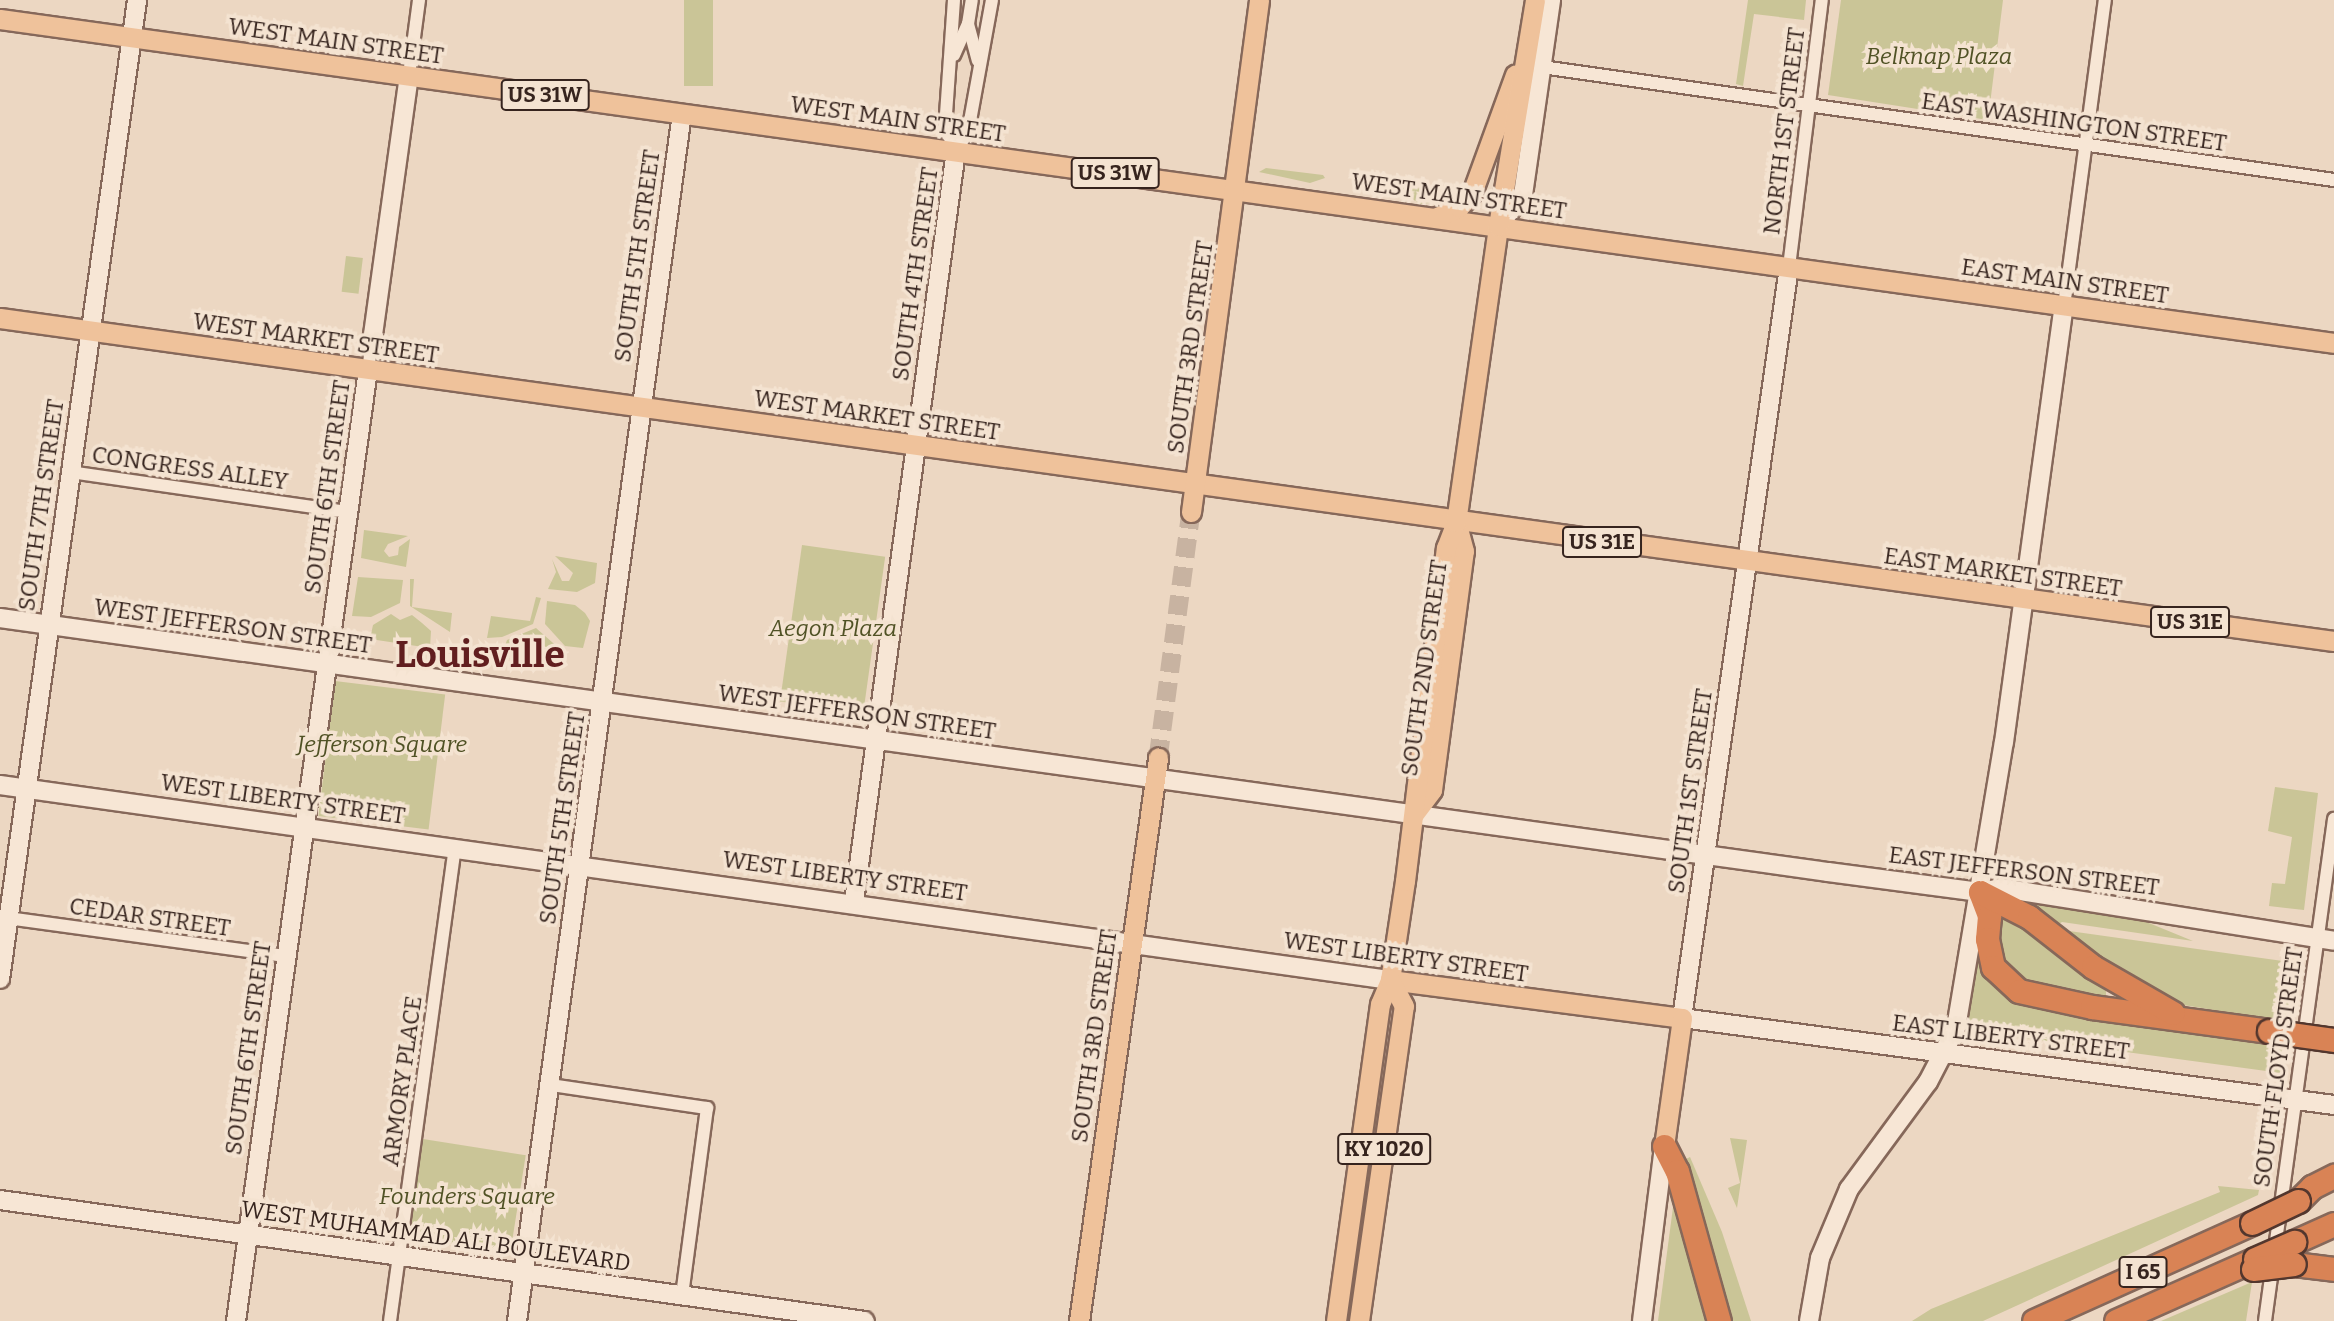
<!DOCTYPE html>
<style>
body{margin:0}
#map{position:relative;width:2334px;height:1321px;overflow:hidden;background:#ecd7c2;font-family:Bitter,serif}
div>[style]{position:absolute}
.green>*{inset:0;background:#cac597;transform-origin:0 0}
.primary-tunnel>*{height:19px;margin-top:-9.5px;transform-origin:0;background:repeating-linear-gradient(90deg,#c8b3a1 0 19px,transparent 0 29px)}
.roads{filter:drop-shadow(2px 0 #86685a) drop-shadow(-2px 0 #86685a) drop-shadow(0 2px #86685a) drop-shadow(0 -2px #86685a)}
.street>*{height:12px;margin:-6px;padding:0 6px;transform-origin:6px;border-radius:6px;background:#f7e6d5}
.secondary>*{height:18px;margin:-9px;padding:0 9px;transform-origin:9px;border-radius:9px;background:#f7e6d5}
.primary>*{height:19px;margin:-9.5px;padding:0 9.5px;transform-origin:9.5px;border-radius:9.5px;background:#efc29b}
.highway>*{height:23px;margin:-11.5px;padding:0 11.5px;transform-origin:11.5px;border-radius:11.5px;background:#d98355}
.bridges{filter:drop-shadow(2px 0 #53372e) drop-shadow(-2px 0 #53372e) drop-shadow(0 2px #53372e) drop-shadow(0 -2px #53372e)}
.highway-bridge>*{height:23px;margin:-11.5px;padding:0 11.5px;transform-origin:11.5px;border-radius:11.5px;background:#d98355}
span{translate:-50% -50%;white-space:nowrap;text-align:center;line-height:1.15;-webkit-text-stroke:7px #f4e3d1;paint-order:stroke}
.shield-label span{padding:2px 5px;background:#f4e3d1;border:2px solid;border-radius:5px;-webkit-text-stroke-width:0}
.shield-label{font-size:21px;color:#36241e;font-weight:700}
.street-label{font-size:23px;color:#36241e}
.park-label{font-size:23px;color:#505225;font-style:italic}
.town-label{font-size:37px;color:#611e1f;font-weight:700}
</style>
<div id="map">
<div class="green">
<div style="left:684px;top:0;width:29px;height:86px"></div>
<div style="clip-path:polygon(1748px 0,1806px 0,1804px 20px,1754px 14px,1743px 86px,1736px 84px)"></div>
<div style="clip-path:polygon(1841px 0,2003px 0,1988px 120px,1828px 95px)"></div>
<div style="clip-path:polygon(1266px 168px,1323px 175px,1325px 178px,1310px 183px,1259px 172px)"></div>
<div style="clip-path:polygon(1396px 185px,1450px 193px,1454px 201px,1420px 204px,1394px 187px)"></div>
<div style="left:346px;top:256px;width:17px;height:36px;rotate:7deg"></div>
<div style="clip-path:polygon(364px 530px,408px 536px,388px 544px,384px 551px,389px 557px,398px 555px,399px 547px,410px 539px,406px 567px,361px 558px)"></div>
<div style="left:802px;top:545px;width:84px;height:158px;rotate:8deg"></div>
<div style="clip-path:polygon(555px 556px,597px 563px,595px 583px,577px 592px,548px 589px,556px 572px,552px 559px,562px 581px,569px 581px,573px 573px)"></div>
<div style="clip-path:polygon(358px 577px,403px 580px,400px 603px,371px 617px,352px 616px)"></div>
<div style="clip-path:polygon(410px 579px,414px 579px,412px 607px,452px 613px,450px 632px,410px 606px)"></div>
<div style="clip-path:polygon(536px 597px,541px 598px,533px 624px,502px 637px,487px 638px,491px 616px,530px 621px)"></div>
<div style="clip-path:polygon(547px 601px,575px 605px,585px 613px,590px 621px,583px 648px,565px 646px,545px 624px)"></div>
<div style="clip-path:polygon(391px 614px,400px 620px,412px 615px,422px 623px,431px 631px,430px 648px,370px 639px,373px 625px)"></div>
<div style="clip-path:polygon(536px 628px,561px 650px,563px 666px,539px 663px,537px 655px,530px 661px,501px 658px,507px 640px)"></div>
<div style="left:335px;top:681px;width:111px;height:136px;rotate:7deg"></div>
<div style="clip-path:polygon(2275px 787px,2318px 793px,2304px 910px,2269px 906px,2272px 883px,2285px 884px,2292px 837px,2268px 831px)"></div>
<div style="clip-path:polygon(2017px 899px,2144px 921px,2193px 941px,2062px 922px,2057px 925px)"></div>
<div style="clip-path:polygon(1997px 918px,2025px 924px,2106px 991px,2106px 997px,2020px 980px,1998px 959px)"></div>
<div style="clip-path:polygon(2062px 930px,2290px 962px,2296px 967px,2288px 1022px,2177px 1004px,2119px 974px)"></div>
<div style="clip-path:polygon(1981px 943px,1988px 978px,2020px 1004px,2283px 1045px,2281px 1073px,1963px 1030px)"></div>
<div style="clip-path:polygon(1730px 1138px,1747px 1140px,1737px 1208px,1728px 1188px,1740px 1183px)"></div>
<div style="left:423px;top:1139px;width:104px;height:99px;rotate:9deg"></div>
<div style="clip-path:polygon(1690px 1157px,1722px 1232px,1751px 1321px,1726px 1321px,1682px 1161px)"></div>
<div style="clip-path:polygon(2218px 1186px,2259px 1190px,2258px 1195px,1983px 1321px,1912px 1321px,1931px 1309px,2220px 1192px)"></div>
<div style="clip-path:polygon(1675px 1192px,1710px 1321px,1658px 1321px)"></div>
<div style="clip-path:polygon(2252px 1282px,2246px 1321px,2161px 1321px)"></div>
</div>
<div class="primary-tunnel">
<div style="left:1158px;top:758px;width:248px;rotate:-82.4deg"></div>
</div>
<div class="roads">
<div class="street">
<div style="left:954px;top:0;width:128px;rotate:94deg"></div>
<div style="left:945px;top:128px;width:25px;rotate:64deg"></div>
<div style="left:968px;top:24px;width:38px;rotate:75deg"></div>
<div style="left:954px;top:55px;width:34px;rotate:-66deg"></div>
<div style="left:968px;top:24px;width:24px;rotate:-81deg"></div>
<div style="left:1542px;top:67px;width:800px;rotate:8.12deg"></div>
<div style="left:409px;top:75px;width:76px;rotate:-82.4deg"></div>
<div style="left:956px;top:151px;width:22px;rotate:-58deg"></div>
<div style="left:968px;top:132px;width:134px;rotate:-79.7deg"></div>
<div style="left:1789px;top:267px;width:269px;rotate:-83deg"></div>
<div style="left:2064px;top:306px;width:309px;rotate:-82.4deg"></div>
<div style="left:368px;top:370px;width:28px;rotate:-82deg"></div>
<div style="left:70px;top:472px;width:279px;rotate:8.2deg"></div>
<div style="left:8px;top:918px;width:281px;rotate:7.8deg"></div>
<div style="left:551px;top:1085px;width:158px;rotate:8.4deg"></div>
<div style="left:707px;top:1108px;width:189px;rotate:97.6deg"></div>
<div style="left:390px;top:1321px;width:478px;rotate:-82.2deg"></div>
<div style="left:2265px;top:1321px;width:507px;rotate:-82.17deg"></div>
</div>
<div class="secondary">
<div style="left:1498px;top:226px;width:40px;rotate:-51deg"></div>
<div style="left:1523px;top:195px;width:197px;rotate:-81.8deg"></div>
<div style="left:1789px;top:267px;width:759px;rotate:98.11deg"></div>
<div style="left:1682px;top:1018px;width:658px;rotate:7.6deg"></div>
<div style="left:372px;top:342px;width:270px;rotate:-82.1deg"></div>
<div style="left:0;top:618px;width:1846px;rotate:7.91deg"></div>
<div style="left:1828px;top:872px;width:153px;rotate:7.5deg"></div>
<div style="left:1980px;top:892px;width:21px;rotate:-11deg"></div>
<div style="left:2001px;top:888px;width:337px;rotate:9deg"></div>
<div style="left:0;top:785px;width:1404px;rotate:7.99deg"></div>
<div style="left:854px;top:902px;width:758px;rotate:-82.27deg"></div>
<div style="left:0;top:979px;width:989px;rotate:-82.03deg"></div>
<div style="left:0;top:1200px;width:873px;rotate:7.96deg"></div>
<div style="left:236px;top:1321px;width:960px;rotate:-82.1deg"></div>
<div style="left:517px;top:1321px;width:1218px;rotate:-82.22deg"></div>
<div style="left:1642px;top:1321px;width:176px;rotate:-82.8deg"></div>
<div style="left:1809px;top:1321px;width:64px;rotate:-80.1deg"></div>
<div style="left:1820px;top:1258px;width:75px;rotate:-67.2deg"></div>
<div style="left:1849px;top:1189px;width:133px;rotate:-53.6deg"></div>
<div style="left:1928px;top:1082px;width:61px;rotate:-62.6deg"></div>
<div style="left:1956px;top:1028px;width:290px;rotate:-80.5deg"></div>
<div style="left:2004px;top:742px;width:440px;rotate:-82.2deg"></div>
</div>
<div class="primary">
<div style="left:0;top:19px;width:2356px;rotate:7.9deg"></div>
<div style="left:1437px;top:217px;width:24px;rotate:-24deg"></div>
<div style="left:1459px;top:207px;width:19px;rotate:-47deg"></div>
<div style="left:1472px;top:193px;width:126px;rotate:-70deg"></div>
<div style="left:0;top:318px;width:2356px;rotate:7.88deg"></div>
<div style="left:1191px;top:512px;width:516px;rotate:-82.43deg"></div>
<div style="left:1414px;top:814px;width:30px;rotate:-53deg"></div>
<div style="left:1432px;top:790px;width:241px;rotate:-82.4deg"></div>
<div style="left:1464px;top:551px;width:30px;rotate:-105deg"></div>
<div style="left:1390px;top:980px;width:294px;rotate:7.4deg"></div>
<div style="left:1682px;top:1018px;width:129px;rotate:98deg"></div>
<div style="left:1079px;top:1321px;width:569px;rotate:-82.01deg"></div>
<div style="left:1336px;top:1321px;width:320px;rotate:-82.1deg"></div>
<div style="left:1380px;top:1004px;width:26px;rotate:-67deg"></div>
<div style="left:1390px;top:980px;width:100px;rotate:-81.4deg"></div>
<div style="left:1405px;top:881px;width:336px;rotate:-83deg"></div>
<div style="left:1446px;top:548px;width:28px;rotate:-69deg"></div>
<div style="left:1456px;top:522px;width:299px;rotate:-81.9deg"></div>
<div style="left:1498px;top:226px;width:229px;rotate:-80.7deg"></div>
<div style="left:1359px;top:1321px;width:318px;rotate:-81.9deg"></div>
<div style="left:1404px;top:1006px;width:30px;rotate:-118deg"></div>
</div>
<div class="highway">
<div style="left:1980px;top:892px;width:26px;rotate:69deg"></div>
<div style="left:1989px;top:916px;width:23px;rotate:95deg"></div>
<div style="left:1987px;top:939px;width:29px;rotate:78deg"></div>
<div style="left:1993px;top:967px;width:35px;rotate:43deg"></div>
<div style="left:2019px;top:991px;width:75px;rotate:12.4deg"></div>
<div style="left:2092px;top:1007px;width:179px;rotate:7.7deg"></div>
<div style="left:1980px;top:892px;width:55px;rotate:27deg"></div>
<div style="left:2029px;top:917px;width:81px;rotate:38deg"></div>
<div style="left:2093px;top:967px;width:92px;rotate:29.9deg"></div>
<div style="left:1664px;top:1146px;width:28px;rotate:63deg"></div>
<div style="left:1677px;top:1171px;width:156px;rotate:74.4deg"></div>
<div style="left:2298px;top:1201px;width:20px;rotate:-45deg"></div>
<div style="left:2312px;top:1187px;width:25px;rotate:-27deg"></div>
<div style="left:2294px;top:1242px;width:44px;rotate:-24.2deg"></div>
<div style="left:2294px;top:1264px;width:40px;rotate:7.1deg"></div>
<div style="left:2034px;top:1321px;width:239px;rotate:-24.2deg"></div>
<div style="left:2116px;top:1321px;width:152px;rotate:-24deg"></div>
</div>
</div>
<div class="bridges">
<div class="highway-bridge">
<div style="left:2269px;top:1031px;width:66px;rotate:7.9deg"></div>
<div style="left:2252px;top:1223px;width:51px;rotate:-25.6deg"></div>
<div style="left:2255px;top:1259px;width:43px;rotate:-23.6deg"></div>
<div style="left:2253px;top:1269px;width:41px;rotate:-7deg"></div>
</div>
</div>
<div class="shield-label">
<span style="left:545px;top:95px">US 31W</span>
<span style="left:1115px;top:173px">US 31W</span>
<span style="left:1602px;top:542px">US 31E</span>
<span style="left:2190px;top:622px">US 31E</span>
<span style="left:1384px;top:1149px">KY 1020</span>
<span style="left:2143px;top:1272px">I 65</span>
</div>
<div class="street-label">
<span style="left:336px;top:41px;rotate:8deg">WEST MAIN STREET</span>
<span style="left:898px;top:119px;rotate:8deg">WEST MAIN STREET</span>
<span style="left:2074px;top:122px;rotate:8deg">EAST WASHINGTON STREET</span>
<span style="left:1784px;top:131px;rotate:-83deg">NORTH 1ST STREET</span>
<span style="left:1459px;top:196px;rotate:8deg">WEST MAIN STREET</span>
<span style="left:637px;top:256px;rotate:-82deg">SOUTH 5TH STREET</span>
<span style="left:915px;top:274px;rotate:-82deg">SOUTH 4TH STREET</span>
<span style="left:2065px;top:281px;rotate:8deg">EAST MAIN STREET</span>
<span style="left:316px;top:338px;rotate:8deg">WEST MARKET STREET</span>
<span style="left:1190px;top:347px;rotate:-82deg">SOUTH 3RD STREET</span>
<span style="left:877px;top:415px;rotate:8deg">WEST MARKET STREET</span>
<span style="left:190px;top:468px;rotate:8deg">CONGRESS ALLEY</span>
<span style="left:327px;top:487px;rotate:-82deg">SOUTH 6TH STREET</span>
<span style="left:41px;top:505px;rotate:-82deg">SOUTH 7TH STREET</span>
<span style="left:2003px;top:572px;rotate:8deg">EAST MARKET STREET</span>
<span style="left:233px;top:626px;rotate:8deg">WEST JEFFERSON STREET</span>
<span style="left:1424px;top:668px;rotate:-82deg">SOUTH 2ND STREET</span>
<span style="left:857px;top:712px;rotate:8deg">WEST JEFFERSON STREET</span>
<span style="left:1690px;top:791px;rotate:-82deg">SOUTH 1ST STREET</span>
<span style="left:283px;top:799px;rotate:8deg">WEST LIBERTY STREET</span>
<span style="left:562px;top:818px;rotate:-82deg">SOUTH 5TH STREET</span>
<span style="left:2024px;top:871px;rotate:7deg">EAST JEFFERSON STREET</span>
<span style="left:845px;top:876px;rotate:8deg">WEST LIBERTY STREET</span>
<span style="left:150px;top:917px;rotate:8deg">CEDAR STREET</span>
<span style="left:1406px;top:957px;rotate:8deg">WEST LIBERTY STREET</span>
<span style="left:1094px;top:1036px;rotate:-82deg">SOUTH 3RD STREET</span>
<span style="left:2011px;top:1037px;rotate:7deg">EAST LIBERTY STREET</span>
<span style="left:248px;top:1048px;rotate:-82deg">SOUTH 6TH STREET</span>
<span style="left:2278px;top:1067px;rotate:-82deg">SOUTH FLOYD STREET</span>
<span style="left:402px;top:1081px;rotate:-82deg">ARMORY PLACE</span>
<span style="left:436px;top:1236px;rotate:8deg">WEST MUHAMMAD ALI BOULEVARD</span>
</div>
<div class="park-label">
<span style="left:1939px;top:56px">Belknap Plaza</span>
<span style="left:833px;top:628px">Aegon Plaza</span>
<span style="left:382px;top:744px">Jefferson Square</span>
<span style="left:467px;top:1196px">Founders Square</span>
</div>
<div class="town-label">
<span style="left:480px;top:655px">Louisville</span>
</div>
</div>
